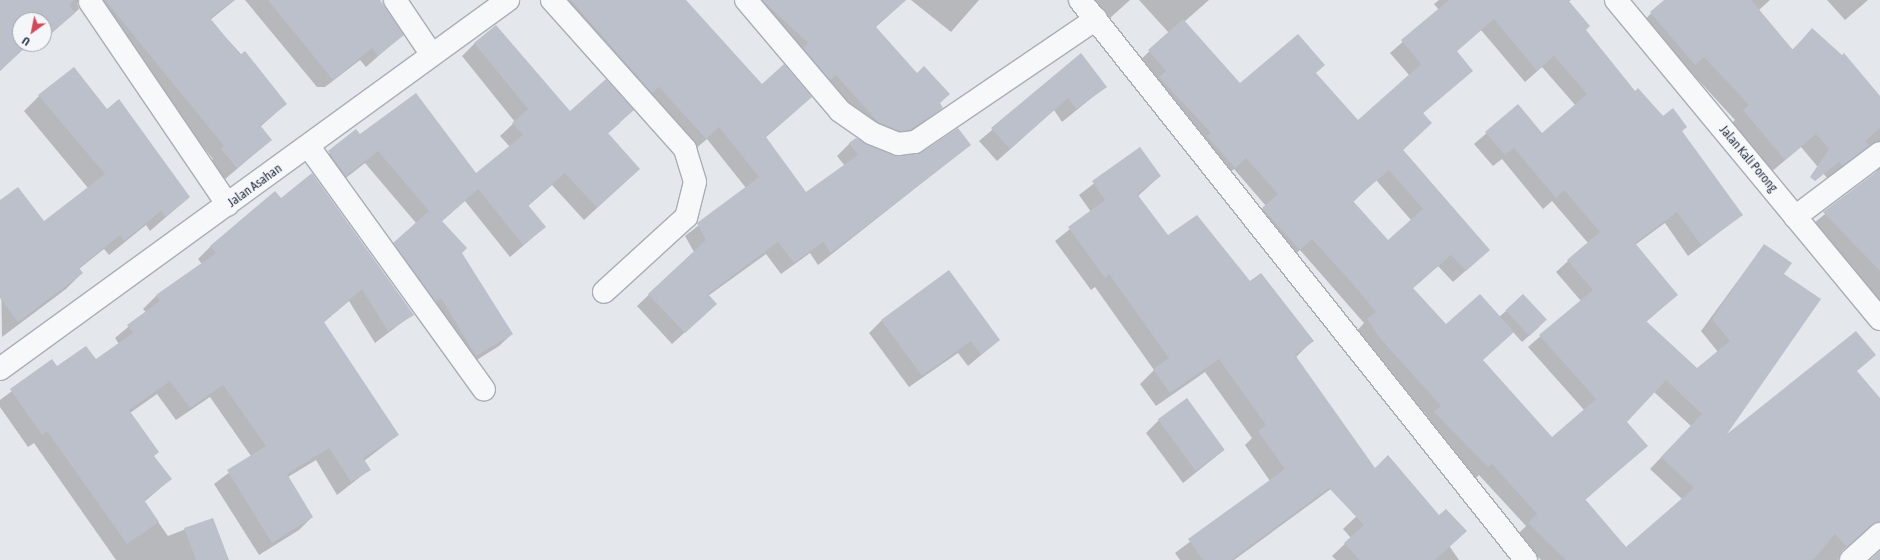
<!DOCTYPE html>
<style>
body{margin:0}
#map{position:relative;width:1880px;height:560px;overflow:hidden;background:#e4e7ec;font-family:"Asap Condensed",sans-serif}
div>[style]{position:absolute}
.shadow>*{inset:0;background:#0003}
.building>*{inset:0;background:#bbc0ca;transform-origin:0 0}
.roads{filter:drop-shadow(1px 0 #a9aeb7) drop-shadow(-1px 0 #a9aeb7) drop-shadow(0 1px #a9aeb7) drop-shadow(0 -1px #a9aeb7)}
.street>*{height:22px;margin:-11px;padding:0 11px;transform-origin:11px;border-radius:11px;background:#f7f8fa}
span{translate:-50% -50%;white-space:nowrap;text-align:center;line-height:1.15;-webkit-text-stroke:3px #f4f6f9;paint-order:stroke}
.street-label{font-size:13px;color:#2b3445}
.north{position:absolute;left:12px;top:12px;width:40px;height:40px;box-sizing:border-box;background:#f4f6f9;border:1px solid #a4a8b1;border-radius:50%;rotate:213deg;font-size:11px;font-weight:700;line-height:16px;text-align:center;color:#2b3445}
.north::after{content:'';display:block;margin:auto;width:14px;height:18px;background:#d1495b;clip-path:polygon(50% 0,100% 100%,50% 72%,0 100%)}
</style>
<div id="map">
<div class="shadow">
<div style="clip-path:polygon(0 0,235px 0,210px 20px,286px 104px,260px 127px,271px 140px,224px 180px,209px 162px,213px 159px,83px 2px,77px 3px,79px 9px,44px 40px,44px 20px,20px 20px,20px 44px,28px 44px,0 71px)"></div>
<div style="clip-path:polygon(245px 0,378px 0,402px 35px,366px 67px,360px 60px,325px 87px,317px 87px)"></div>
<div style="clip-path:polygon(564px 0,685px 0,761px 86px,798px 109px,765px 138px,806px 194px,845px 166px,837px 156px,850px 143px,899px 157px,970px 145px,818px 265px,810px 253px,781px 274px,766px 254px,708px 296px,703px 316px,672px 344px,637px 306px,694px 252px,685px 236px,746px 188px,707px 139px,693px 151px)"></div>
<div style="clip-path:polygon(737px 0,906px 0,875px 27px,942px 108px,897px 142px,887px 143px)"></div>
<div style="clip-path:polygon(911px 0,979px 0,951px 32px)"></div>
<div style="clip-path:polygon(1094px 0,1130px 0,1110px 18px)"></div>
<div style="clip-path:polygon(evenodd,1139px 0,1209px 0,1184px 22px,1240px 85px,1315px 74px,1358px 122px,1409px 75px,1390px 53px,1439px 10px,1434px 4px,1439px 0,1571px 0,1568px 2px,1585px 30px,1635px 92px,1681px 131px,1742px 215px,1688px 256px,1665px 223px,1635px 245px,1677px 295px,1646px 322px,1697px 370px,1718px 352px,1701px 331px,1764px 245px,1783px 274px,1723px 438px,1880px 519px,1880px 525px,1859px 536px,1841px 552px,1838px 560px,1541px 560px,1517px 535px,1526px 526px,1479px 475px,1476px 478px,1423px 424px,1429px 418px,1356px 332px,1364px 323px,1300px 250px,1287px 261px,1251px 220px,1266px 206px,1234px 169px,1223px 178px,1137px 63px,1169px 33px,1139px 0,1481px 30px,1525px 82px,1542px 67px,1576px 106px,1542px 134px,1518px 106px,1474px 144px,1493px 166px,1502px 159px,1543px 209px,1552px 201px,1588px 243px,1556px 272px,1581px 301px,1528px 347px,1585px 411px,1552px 439px,1482px 360px,1513px 332px,1522px 342px,1539px 327px,1506px 311px,1499px 317px,1446px 326px,1412px 289px,1438px 266px,1453px 282px,1489px 250px,1403px 150px,1431px 123px,1422px 114px,1472px 71px,1456px 52px,1481px 30px,1139px 0,1376px 180px,1411px 220px,1388px 241px,1353px 202px,1376px 180px,1139px 0,1654px 392px,1691px 426px,1650px 469px,1682px 499px,1626px 548px,1585px 500px,1647px 446px,1625px 422px,1654px 392px)"></div>
<div style="clip-path:polygon(1665px 0,1770px 0,1759px 10px,1792px 50px,1812px 30px,1880px 98px,1880px 312px,1809px 227px,1876px 173px,1879px 167px,1828px 179px,1801px 147px,1770px 173px,1730px 125px,1735px 120px,1690px 71px,1680px 79px,1637px 27px)"></div>
<div style="clip-path:polygon(1827px 0,1868px 0,1845px 20px)"></div>
<div style="clip-path:polygon(475px 43px,570px 113px,620px 123px,607px 134px,639px 169px,584px 220px,552px 185px,528px 206px,545px 227px,510px 257px,465px 201px,441px 222px,512px 334px,499px 346px,464px 368px,381px 256px,416px 223px,365px 163px,333px 188px,316px 165px,356px 130px,360px 136px,476px 175px,510px 147px,500px 136px,515px 122px,462px 56px)"></div>
<div style="clip-path:polygon(1081px 54px,1105px 87px,1062px 122px,1054px 110px,997px 161px,979px 141px)"></div>
<div style="clip-path:polygon(39px 96px,107px 110px,189px 197px,150px 231px,146px 225px,109px 255px,104px 249px,79px 269px,82px 273px,66px 289px,2px 337px,0 202px,44px 223px,88px 188px,24px 111px)"></div>
<div style="clip-path:polygon(1140px 148px,1160px 176px,1138px 196px,1168px 237px,1250px 283px,1312px 341px,1296px 357px,1354px 472px,1234px 560px,1180px 560px,1175px 553px,1270px 481px,1245px 445px,1252px 438px,1205px 372px,1156px 406px,1140px 384px,1154px 370px,1095px 287px,1091px 290px,1055px 241px,1091px 212px,1079px 195px)"></div>
<div style="clip-path:polygon(275px 193px,413px 314px,375px 343px,349px 301px,323px 323px,398px 435px,364px 461px,369px 470px,337px 495px,316px 460px,288px 477px,312px 517px,299px 530px,259px 555px,214px 484px,251px 456px,210px 397px,176px 420px,157px 394px,130px 413px,153px 456px,171px 479px,144px 502px,168px 536px,212px 519px,228px 560px,116px 560px,34px 443px,28px 447px,0 407px,0 400px,52px 361px,56px 367px,95px 361px,119px 344px,115px 338px,146px 312px,143px 309px,156px 296px,202px 264px,198px 259px,211px 246px)"></div>
<div style="clip-path:polygon(882px 320px,999px 340px,968px 366px,958px 353px,909px 387px,869px 333px)"></div>
<div style="clip-path:polygon(1159px 420px,1224px 450px,1183px 483px,1146px 433px)"></div>
<div style="clip-path:polygon(1400px 475px,1459px 560px,1336px 560px,1332px 556px,1351px 538px,1343px 529px)"></div>
</div>
<div class="building">
<div style="clip-path:polygon(0 0,74px 0,69px 5px,75px 13px,50px 34px,44px 29px,44px 20px,20px 20px,20px 44px,29px 44px,0 71px)"></div>
<div style="clip-path:polygon(105px 0,234px 0,210px 18px,240px 55px,245px 51px,287px 104px,260px 125px,272px 140px,237px 168px,221px 149px,224px 146px)"></div>
<div style="clip-path:polygon(268px 0,380px 0,404px 35px,378px 56px,372px 48px,333px 80px)"></div>
<div style="clip-path:polygon(571px 0,686px 0,762px 84px,784px 64px,812px 97px,766px 137px,806px 192px,858px 155px,849px 143px,856px 138px,899px 156px,922px 152px,958px 128px,971px 145px,831px 253px,823px 242px,794px 263px,778px 242px,708px 294px,717px 304px,685px 333px,648px 294px,706px 240px,697px 223px,759px 177px,719px 127px,706px 139px,659px 87px,652px 93px)"></div>
<div style="clip-path:polygon(762px 0,906px 0,876px 27px,917px 73px,924px 66px,950px 94px,940px 103px,943px 108px,910px 130px,900px 131px,878px 122px,836px 75px,830px 80px,803px 48px,808px 43px)"></div>
<div style="clip-path:polygon(evenodd,1449px 0,1568px 0,1590px 26px,1586px 30px,1635px 91px,1638px 88px,1663px 116px,1673px 108px,1687px 127px,1682px 131px,1743px 215px,1701px 245px,1677px 212px,1635px 243px,1678px 295px,1646px 321px,1697px 368px,1730px 341px,1712px 319px,1764px 244px,1792px 263px,1784px 274px,1821px 299px,1727px 434px,1856px 331px,1876px 355px,1857px 371px,1880px 398px,1880px 522px,1847px 547px,1835px 534px,1813px 560px,1566px 560px,1528px 523px,1537px 514px,1492px 464px,1488px 467px,1434px 412px,1441px 406px,1379px 337px,1367px 319px,1376px 312px,1352px 283px,1312px 239px,1300px 250px,1262px 208px,1278px 194px,1246px 158px,1235px 168px,1207px 136px,1211px 133px,1159px 77px,1166px 71px,1148px 50px,1183px 19px,1240px 83px,1298px 34px,1325px 65px,1316px 73px,1358px 120px,1421px 64px,1401px 40px,1449px 0,1494px 19px,1537px 71px,1554px 56px,1587px 94px,1542px 133px,1518px 104px,1485px 132px,1505px 155px,1514px 148px,1556px 198px,1564px 190px,1600px 232px,1567px 260px,1593px 290px,1539px 335px,1596px 399px,1552px 437px,1483px 360px,1514px 332px,1480px 294px,1446px 324px,1413px 288px,1451px 255px,1466px 271px,1490px 250px,1403px 150px,1432px 123px,1423px 113px,1473px 71px,1457px 51px,1494px 19px,1449px 0,1389px 170px,1423px 209px,1388px 240px,1353px 201px,1389px 170px,1449px 0,1666px 380px,1702px 414px,1661px 457px,1694px 488px,1626px 547px,1585px 499px,1648px 446px,1627px 422px,1666px 380px)"></div>
<div style="clip-path:polygon(1664px 0,1751px 0,1793px 50px,1812px 28px,1842px 55px,1844px 53px,1880px 96px,1880px 128px,1865px 141px,1869px 146px,1843px 166px,1839px 162px,1815px 181px,1810px 177px,1829px 149px,1816px 134px,1785px 160px,1743px 110px,1749px 105px,1704px 57px,1695px 65px,1650px 12px)"></div>
<div style="clip-path:polygon(496px 25px,570px 111px,606px 79px,634px 110px,608px 133px,640px 169px,597px 208px,565px 173px,528px 205px,546px 227px,523px 245px,478px 189px,442px 221px,467px 248px,462px 253px,513px 334px,476px 356px,441px 298px,436px 302px,393px 243px,429px 211px,378px 151px,346px 176px,328px 151px,356px 129px,360px 134px,416px 93px,476px 173px,523px 135px,512px 123px,528px 109px,474px 43px)"></div>
<div style="clip-path:polygon(1081px 53px,1107px 87px,1076px 109px,1068px 98px,1010px 149px,991px 128px)"></div>
<div style="clip-path:polygon(74px 67px,107px 109px,119px 99px,190px 197px,166px 217px,161px 211px,124px 241px,120px 235px,79px 268px,83px 273px,18px 322px,0 298px,0 200px,18px 187px,44px 221px,105px 174px,38px 95px)"></div>
<div style="clip-path:polygon(1140px 147px,1161px 176px,1137px 194px,1168px 235px,1197px 215px,1250px 281px,1261px 273px,1314px 341px,1295px 355px,1375px 468px,1388px 455px,1439px 515px,1446px 509px,1467px 531px,1435px 560px,1360px 560px,1344px 543px,1364px 525px,1329px 488px,1231px 560px,1203px 560px,1188px 539px,1285px 469px,1258px 431px,1266px 425px,1219px 359px,1170px 393px,1153px 369px,1169px 358px,1109px 274px,1105px 278px,1068px 227px,1105px 200px,1092px 181px)"></div>
<div style="clip-path:polygon(1880px 169px,1880px 271px,1823px 212px)"></div>
<div style="clip-path:polygon(312px 173px,414px 315px,388px 331px,362px 289px,324px 322px,399px 435px,363px 458px,371px 470px,351px 482px,329px 448px,287px 474px,313px 517px,272px 543px,227px 470px,266px 446px,223px 385px,190px 408px,170px 381px,129px 410px,159px 452px,154px 456px,172px 479px,144px 500px,159px 522px,127px 544px,47px 431px,42px 435px,10px 389px,52px 359px,57px 366px,86px 346px,96px 359px,133px 333px,127px 325px,160px 301px,156px 295px,216px 253px,210px 246px,275px 191px,281px 198px)"></div>
<div style="clip-path:polygon(949px 270px,1000px 340px,981px 355px,971px 341px,922px 376px,881px 320px)"></div>
<div style="left:1523px;top:294px;width:35px;height:24px;rotate:47deg"></div>
<div style="left:1187px;top:398px;width:64px;height:36px;rotate:54deg"></div>
<div style="clip-path:polygon(213px 518px,229px 560px,196px 560px,184px 528px)"></div>
<div style="clip-path:polygon(1880px 551px,1880px 560px,1870px 560px)"></div>
</div>
<div class="roads">
<div class="street">
<div style="left:395px;top:0;width:66px;rotate:56.1deg"></div>
<div style="left:552px;top:0;width:200px;rotate:48.2deg"></div>
<div style="left:685px;top:149px;width:34px;rotate:73deg"></div>
<div style="left:695px;top:182px;width:36px;rotate:104deg"></div>
<div style="left:686px;top:217px;width:111px;rotate:137.6deg"></div>
<div style="left:746px;top:0;width:145px;rotate:49.7deg"></div>
<div style="left:840px;top:111px;width:38px;rotate:35deg"></div>
<div style="left:871px;top:133px;width:29px;rotate:22deg"></div>
<div style="left:898px;top:144px;width:17px;rotate:-7deg"></div>
<div style="left:915px;top:142px;width:219px;rotate:-34.2deg"></div>
<div style="left:1080px;top:0;width:716px;rotate:51.47deg"></div>
<div style="left:1616px;top:0;width:414px;rotate:50.4deg"></div>
<div style="left:90px;top:2px;width:245px;rotate:55.8deg"></div>
<div style="left:309px;top:147px;width:299px;rotate:54.2deg"></div>
<div style="left:1795px;top:217px;width:106px;rotate:-37deg"></div>
<div style="left:0;top:369px;width:628px;rotate:-35.99deg"></div>
<div style="left:1851px;top:560px;width:39px;rotate:-42deg"></div>
</div>
</div>
<div class="street-label">
<span style="left:1748px;top:159px;rotate:50deg">Jalan Kali Porong</span>
<span style="left:255px;top:186px;rotate:-36deg">Jalan Asahan</span>
</div>
<div class="north">U</div>
</div>
